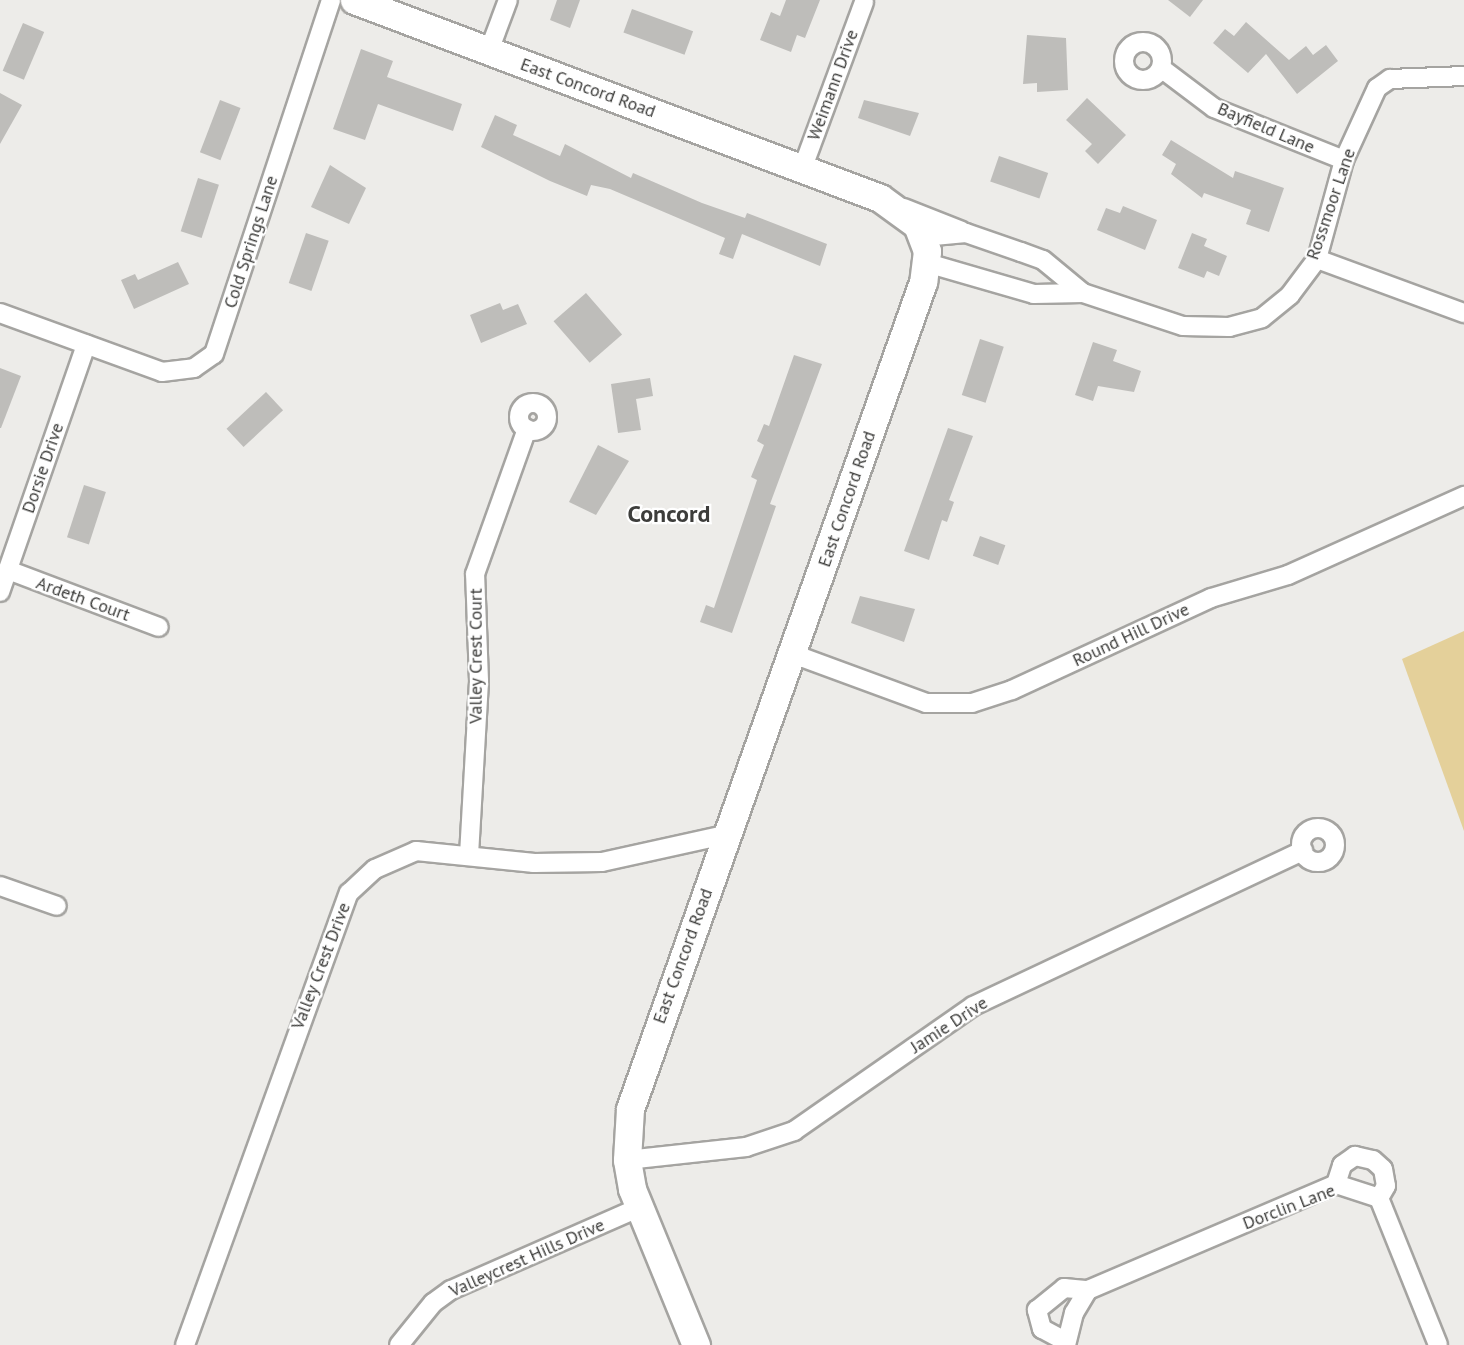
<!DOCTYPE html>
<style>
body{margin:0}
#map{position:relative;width:1464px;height:1345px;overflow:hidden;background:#edece9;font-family:"PT Sans",sans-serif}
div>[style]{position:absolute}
.green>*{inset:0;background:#e4d09a}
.building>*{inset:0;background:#bebdba;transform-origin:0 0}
.roads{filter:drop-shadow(2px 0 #a5a4a1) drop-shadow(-2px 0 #a5a4a1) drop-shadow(0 2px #a5a4a1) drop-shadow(0 -2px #a5a4a1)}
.street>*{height:18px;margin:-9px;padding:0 9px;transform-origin:9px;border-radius:9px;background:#fff}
.street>.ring{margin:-9px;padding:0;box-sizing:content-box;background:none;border:18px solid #fff;border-radius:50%}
.secondary>*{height:27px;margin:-13.5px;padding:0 13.5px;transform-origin:13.5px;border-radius:13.5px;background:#fff}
span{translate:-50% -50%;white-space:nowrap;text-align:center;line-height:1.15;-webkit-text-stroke:4.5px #fff;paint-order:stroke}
.street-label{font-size:18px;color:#3d3d3b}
.district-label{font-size:24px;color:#3d3d3b;font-weight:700}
</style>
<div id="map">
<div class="green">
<div style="clip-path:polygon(1464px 631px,1464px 831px,1402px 659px)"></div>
</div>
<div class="building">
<div style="clip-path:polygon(557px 0,580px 0,570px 28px,550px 20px)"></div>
<div style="clip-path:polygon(786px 0,820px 0,805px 38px,797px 35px,791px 52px,760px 40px,771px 12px,780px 16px)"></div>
<div style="clip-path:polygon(1168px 0,1203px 0,1190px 17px)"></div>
<div style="left:632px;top:9px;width:65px;height:25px;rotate:20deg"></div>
<div style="clip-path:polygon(1246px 22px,1289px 60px,1306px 46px,1313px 55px,1326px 45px,1338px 61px,1297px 94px,1266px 54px,1248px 73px,1213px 43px,1225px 29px,1234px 36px)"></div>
<div style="left:23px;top:23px;width:23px;height:52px;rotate:23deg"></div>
<div style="clip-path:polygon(1027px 35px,1066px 38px,1068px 90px,1037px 92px,1037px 83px,1023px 84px)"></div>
<div style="clip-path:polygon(361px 49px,393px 61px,387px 77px,462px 104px,453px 131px,378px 104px,365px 140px,333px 129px)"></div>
<div style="clip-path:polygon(0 93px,22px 105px,0 144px)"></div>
<div style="clip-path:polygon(1087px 98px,1126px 135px,1098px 164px,1085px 151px,1092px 144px,1066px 120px)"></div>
<div style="left:220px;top:100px;width:22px;height:56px;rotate:21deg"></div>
<div style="clip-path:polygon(864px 100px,919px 113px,910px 136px,858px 118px)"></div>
<div style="clip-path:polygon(495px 115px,517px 125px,513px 135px,560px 156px,565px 144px,631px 178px,633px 173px,702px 203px,745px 218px,747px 213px,827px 244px,820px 266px,742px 234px,733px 259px,719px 254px,725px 238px,610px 189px,591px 185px,587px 196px,550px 181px,481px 147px)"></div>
<div style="clip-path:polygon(1171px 140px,1233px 178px,1235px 171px,1284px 188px,1269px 232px,1246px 224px,1251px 210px,1204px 193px,1202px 198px,1171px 174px,1176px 164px,1162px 155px)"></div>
<div style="left:999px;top:156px;width:52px;height:27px;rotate:19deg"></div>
<div style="clip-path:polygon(330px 165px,366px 188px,349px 224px,311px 207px)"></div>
<div style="left:198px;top:178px;width:22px;height:56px;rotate:18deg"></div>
<div style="clip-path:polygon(1123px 206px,1157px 220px,1145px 250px,1097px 230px,1106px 208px,1120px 213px)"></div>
<div style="left:306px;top:233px;width:24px;height:53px;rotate:19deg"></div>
<div style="clip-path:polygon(1192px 233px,1207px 239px,1204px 246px,1227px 256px,1219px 276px,1207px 271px,1204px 278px,1178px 268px)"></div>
<div style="clip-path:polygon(178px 262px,189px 284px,134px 309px,121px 280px,135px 274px,138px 280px)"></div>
<div style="left:586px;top:293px;width:55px;height:43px;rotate:49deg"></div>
<div style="clip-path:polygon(500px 303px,503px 310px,518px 304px,527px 324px,481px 343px,470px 315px)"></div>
<div style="left:980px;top:339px;width:25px;height:59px;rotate:18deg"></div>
<div style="clip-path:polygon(1093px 342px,1117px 350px,1113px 361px,1141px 371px,1134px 392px,1098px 386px,1093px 401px,1075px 395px)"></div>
<div style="clip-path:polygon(794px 355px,822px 364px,770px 504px,776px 506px,732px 633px,700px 622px,706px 605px,714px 608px,757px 480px,751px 477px,764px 445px,757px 441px,764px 424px,769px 426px)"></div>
<div style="clip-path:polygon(0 368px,21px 376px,1px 428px,0 428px)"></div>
<div style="clip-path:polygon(650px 378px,653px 396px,636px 399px,641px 430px,618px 433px,611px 384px)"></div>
<div style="left:266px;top:392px;width:25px;height:54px;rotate:47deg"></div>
<div style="clip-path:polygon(948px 428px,973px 436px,949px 500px,954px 502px,947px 522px,942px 520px,929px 560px,904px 551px)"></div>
<div style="clip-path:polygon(598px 445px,629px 461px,596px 515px,569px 502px)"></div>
<div style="left:84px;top:485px;width:23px;height:55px;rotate:18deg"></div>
<div style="left:980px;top:536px;width:27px;height:21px;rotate:20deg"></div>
<div style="clip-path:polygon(860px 596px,915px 609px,904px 642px,851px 623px)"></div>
</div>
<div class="roads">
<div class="street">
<div class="ring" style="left:1124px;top:42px;width:20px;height:20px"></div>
<div style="left:489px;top:51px;width:54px;rotate:-69.6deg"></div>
<div style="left:1161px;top:68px;width:66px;rotate:37deg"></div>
<div style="left:1214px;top:108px;width:140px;rotate:21.8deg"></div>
<div style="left:803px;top:167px;width:176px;rotate:-69.7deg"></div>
<div style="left:904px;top:208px;width:62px;rotate:21.6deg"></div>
<div style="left:923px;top:237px;width:43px;rotate:-5.3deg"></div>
<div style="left:966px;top:233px;width:58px;rotate:19.1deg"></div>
<div style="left:1021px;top:252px;width:23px;rotate:20deg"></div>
<div style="left:1043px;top:260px;width:52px;rotate:39.5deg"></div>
<div style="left:1317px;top:259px;width:157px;rotate:20.2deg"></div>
<div style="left:927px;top:263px;width:111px;rotate:16.2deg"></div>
<div style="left:1034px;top:294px;width:49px;rotate:-1.2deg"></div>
<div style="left:1083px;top:293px;width:105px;rotate:18.3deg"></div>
<div style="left:1183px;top:326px;width:46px;rotate:1.2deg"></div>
<div style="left:1229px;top:327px;width:34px;rotate:-15deg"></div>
<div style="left:1262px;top:318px;width:36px;rotate:-39deg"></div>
<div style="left:1290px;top:295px;width:45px;rotate:-53.1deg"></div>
<div style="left:1317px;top:259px;width:103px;rotate:-74.7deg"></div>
<div style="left:1344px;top:160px;width:79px;rotate:-65.4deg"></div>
<div style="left:1377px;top:88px;width:16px;rotate:-35deg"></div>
<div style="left:1390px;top:79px;width:74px;rotate:-2.3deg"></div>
<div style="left:0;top:313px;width:172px;rotate:20deg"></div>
<div style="left:162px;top:372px;width:32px;rotate:-7deg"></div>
<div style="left:194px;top:368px;width:24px;rotate:-35deg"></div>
<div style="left:214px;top:354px;width:373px;rotate:-71.7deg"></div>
<div class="ring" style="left:519px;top:403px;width:10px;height:10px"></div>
<div style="left:8px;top:570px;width:161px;rotate:20.7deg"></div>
<div style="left:0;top:592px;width:262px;rotate:-70.8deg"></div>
<div style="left:793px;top:654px;width:142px;rotate:20.2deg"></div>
<div style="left:926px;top:703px;width:46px"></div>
<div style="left:972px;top:703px;width:42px;rotate:-18deg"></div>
<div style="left:1012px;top:690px;width:219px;rotate:-24.8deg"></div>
<div style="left:1211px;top:598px;width:80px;rotate:-16.6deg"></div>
<div style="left:1288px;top:575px;width:193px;rotate:-24.2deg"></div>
<div class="ring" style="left:1301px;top:828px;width:16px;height:16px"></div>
<div style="left:469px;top:855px;width:174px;rotate:-86.7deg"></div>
<div style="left:479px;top:681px;width:107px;rotate:-92.1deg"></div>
<div style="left:475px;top:574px;width:154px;rotate:-70.3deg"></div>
<div style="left:0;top:886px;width:60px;rotate:19.3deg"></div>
<div style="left:627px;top:1160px;width:120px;rotate:-6.2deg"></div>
<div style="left:746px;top:1147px;width:51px;rotate:-18.4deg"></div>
<div style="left:794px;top:1131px;width:218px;rotate:-34.9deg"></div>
<div style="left:973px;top:1006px;width:365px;rotate:-25.2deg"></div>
<div style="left:1336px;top:1184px;width:20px;rotate:-72deg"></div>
<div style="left:1342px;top:1165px;width:16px;rotate:-35deg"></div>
<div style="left:1355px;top:1156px;width:18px;rotate:13deg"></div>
<div style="left:1373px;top:1160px;width:13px;rotate:42deg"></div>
<div style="left:1383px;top:1169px;width:17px;rotate:80deg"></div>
<div style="left:1386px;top:1186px;width:14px;rotate:120deg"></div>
<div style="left:1065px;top:1341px;width:26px;rotate:-152deg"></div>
<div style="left:1042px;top:1329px;width:20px;rotate:-105deg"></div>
<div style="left:1037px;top:1310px;width:35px;rotate:-39deg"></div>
<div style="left:1064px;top:1288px;width:24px;rotate:5deg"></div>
<div style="left:185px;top:1345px;width:481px;rotate:-70.1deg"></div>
<div style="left:349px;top:893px;width:35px;rotate:-43deg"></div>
<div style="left:375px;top:869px;width:45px;rotate:-23.7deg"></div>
<div style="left:416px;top:851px;width:119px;rotate:5.8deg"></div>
<div style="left:534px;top:863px;width:68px;rotate:-0.8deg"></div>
<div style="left:602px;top:862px;width:130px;rotate:-12.4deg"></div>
<div style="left:399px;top:1345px;width:54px;rotate:-51deg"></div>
<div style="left:433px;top:1303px;width:22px;rotate:-36deg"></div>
<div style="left:451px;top:1290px;width:204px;rotate:-23.7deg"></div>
<div style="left:1066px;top:1345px;width:33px;rotate:-76deg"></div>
<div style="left:1074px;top:1313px;width:27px;rotate:-59deg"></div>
<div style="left:1088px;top:1290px;width:270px;rotate:-23.1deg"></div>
<div style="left:1336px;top:1184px;width:45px;rotate:18deg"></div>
<div style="left:1379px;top:1198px;width:158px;rotate:68.1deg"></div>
</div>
<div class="secondary">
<div style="left:354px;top:0;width:562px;rotate:20.63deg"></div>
<div style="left:880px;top:198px;width:46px;rotate:36.1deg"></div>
<div style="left:917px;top:225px;width:28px;rotate:69deg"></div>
<div style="left:927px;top:251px;width:31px;rotate:97deg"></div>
<div style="left:923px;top:282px;width:877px;rotate:109.51deg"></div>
<div style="left:630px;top:1109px;width:51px;rotate:93.4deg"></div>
<div style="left:627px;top:1160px;width:29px;rotate:80deg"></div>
<div style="left:632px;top:1189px;width:169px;rotate:67.7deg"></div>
</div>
</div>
<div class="street-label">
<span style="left:833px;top:85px;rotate:-70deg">Weimann Drive</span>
<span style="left:588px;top:88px;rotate:20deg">East Concord Road</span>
<span style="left:1266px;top:128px;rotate:23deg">Bayfield Lane</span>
<span style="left:1331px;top:204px;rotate:-71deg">Rossmoor Lane</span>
<span style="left:251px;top:242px;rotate:-72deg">Cold Springs Lane</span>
<span style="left:43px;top:468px;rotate:-71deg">Dorsie Drive</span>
<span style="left:847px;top:499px;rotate:-71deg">East Concord Road</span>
<span style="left:83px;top:599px;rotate:20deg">Ardeth Court</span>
<span style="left:1131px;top:635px;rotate:-25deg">Round Hill Drive</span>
<span style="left:476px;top:656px;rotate:-90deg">Valley Crest Court</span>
<span style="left:683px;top:956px;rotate:-70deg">East Concord Road</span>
<span style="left:321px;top:966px;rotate:-69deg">Valley Crest Drive</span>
<span style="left:949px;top:1025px;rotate:-33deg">Jamie Drive</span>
<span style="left:1289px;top:1207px;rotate:-21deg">Dorclin Lane</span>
<span style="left:527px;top:1258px;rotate:-24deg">Valleycrest Hills Drive</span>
</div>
<div class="district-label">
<span style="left:669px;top:514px">Concord</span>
</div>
</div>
